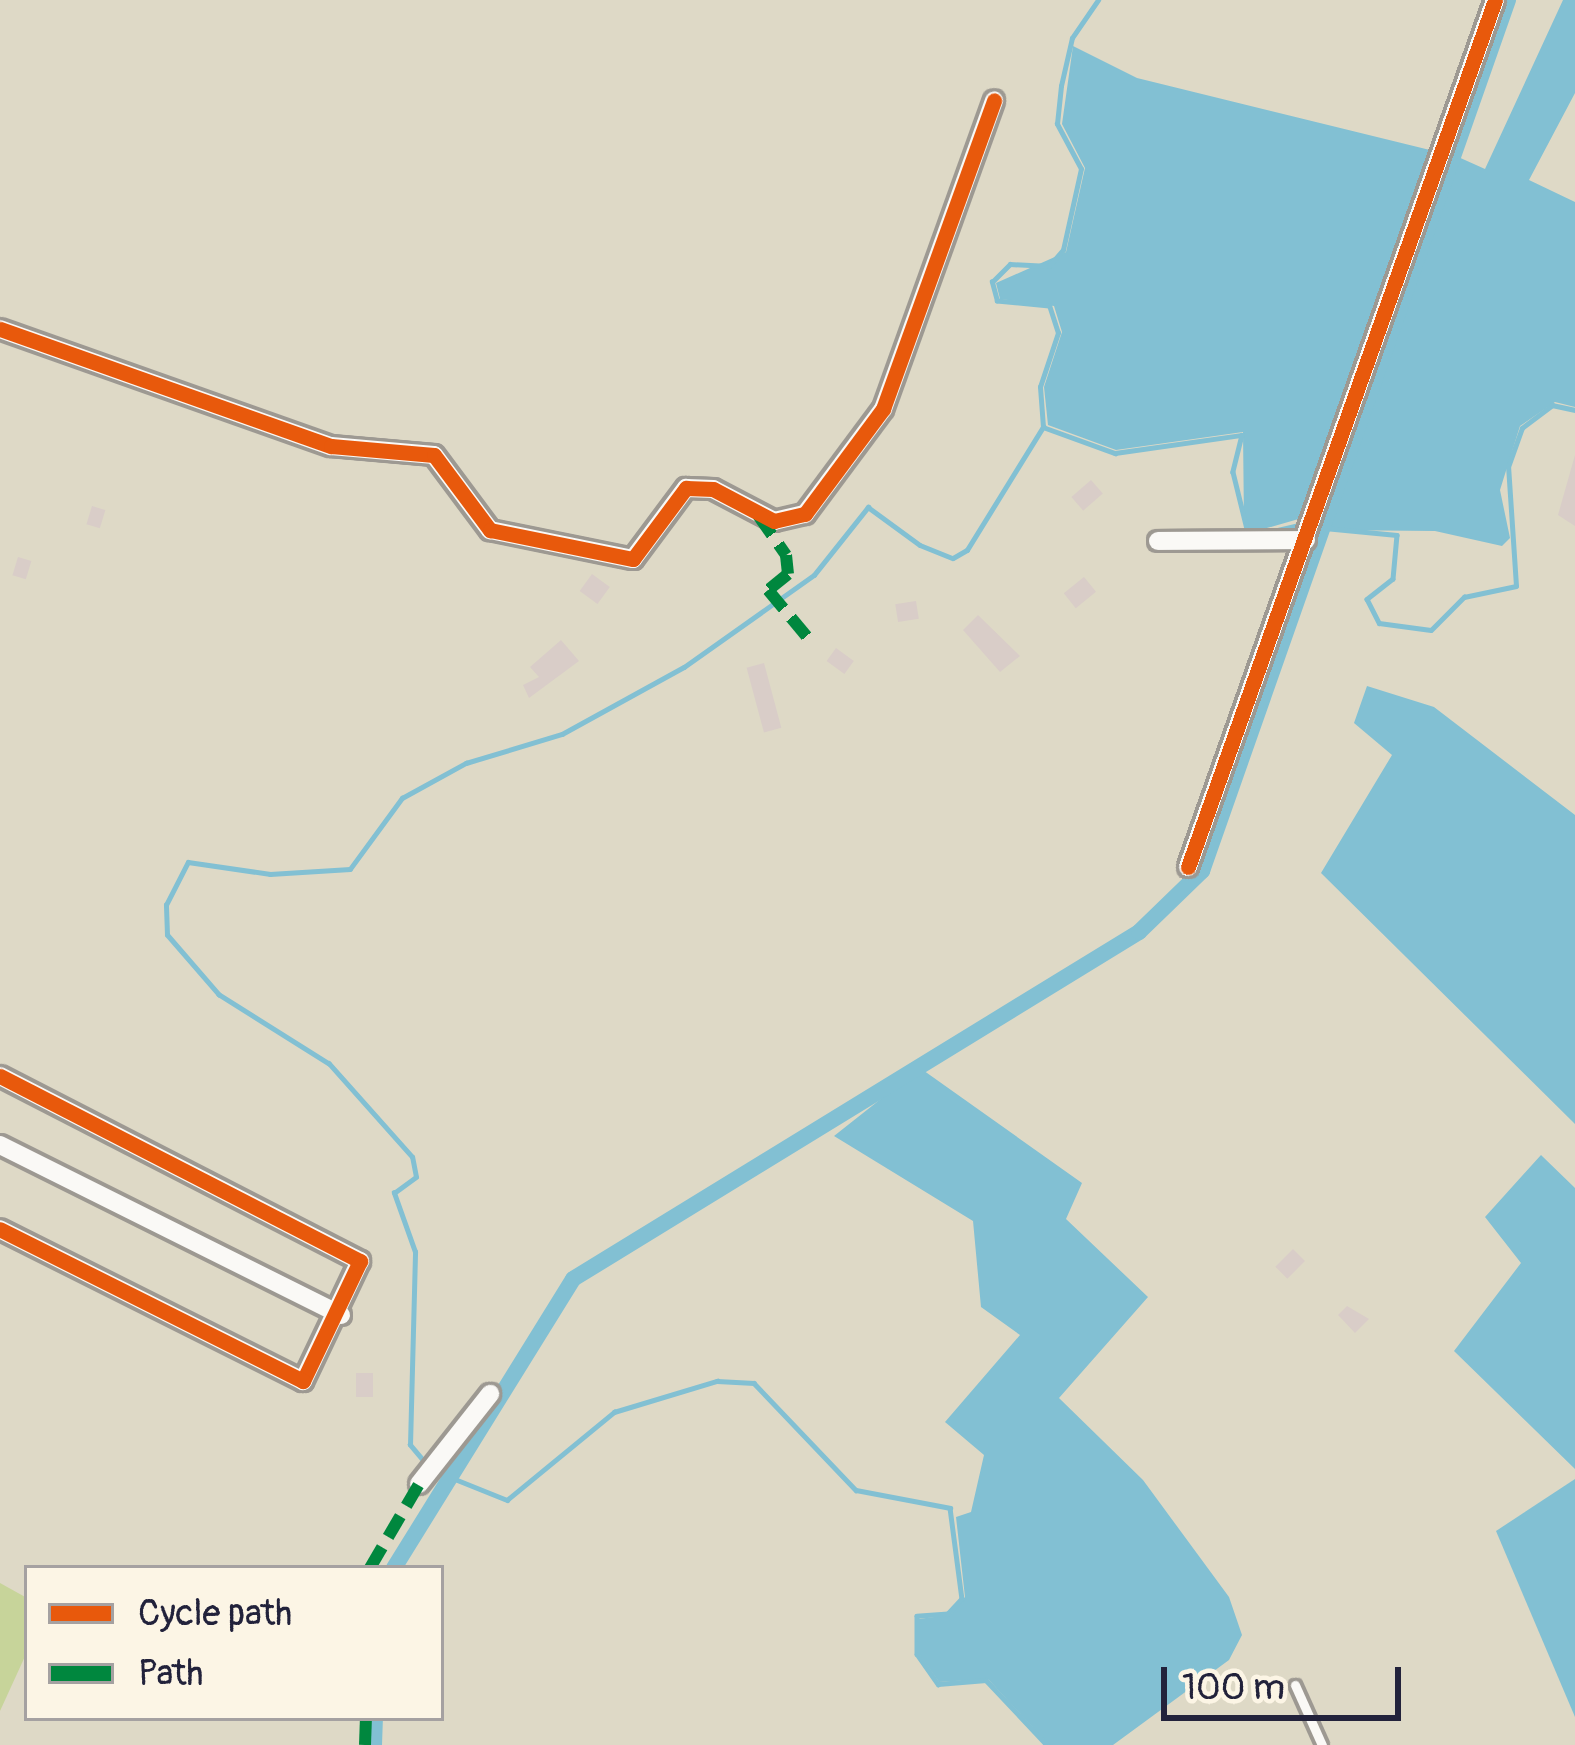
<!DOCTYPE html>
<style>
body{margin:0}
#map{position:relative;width:1575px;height:1745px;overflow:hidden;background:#ded9c6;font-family:Pangolin,sans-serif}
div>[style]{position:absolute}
.green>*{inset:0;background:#c7d49a}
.water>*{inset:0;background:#82c0d3}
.stream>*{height:4.5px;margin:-2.25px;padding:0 2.25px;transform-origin:2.25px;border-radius:2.25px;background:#82c0d3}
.canal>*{height:16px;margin:-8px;padding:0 8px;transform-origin:8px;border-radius:8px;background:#82c0d3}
.building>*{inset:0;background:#d9cdc8;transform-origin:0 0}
.roads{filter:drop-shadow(3px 0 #9d9992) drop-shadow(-3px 0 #9d9992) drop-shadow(0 3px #9d9992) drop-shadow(0 -3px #9d9992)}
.lane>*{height:9px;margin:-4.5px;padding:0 4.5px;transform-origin:4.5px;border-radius:4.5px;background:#faf9f6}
.street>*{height:18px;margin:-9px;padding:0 9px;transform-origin:9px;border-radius:9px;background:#faf9f6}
.quiet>*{height:12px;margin-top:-6px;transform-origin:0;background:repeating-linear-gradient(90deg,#00873e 0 24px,transparent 0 36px)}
.cycleway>*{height:15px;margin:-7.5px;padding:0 7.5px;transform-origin:7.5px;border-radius:7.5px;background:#e8590c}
span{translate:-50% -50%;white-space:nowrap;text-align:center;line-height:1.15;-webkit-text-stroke:9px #fcf5e5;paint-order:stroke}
.legend{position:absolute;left:24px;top:1565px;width:420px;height:156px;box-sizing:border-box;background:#fcf5e5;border:3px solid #a5a1a1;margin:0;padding:15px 21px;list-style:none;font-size:36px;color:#22223b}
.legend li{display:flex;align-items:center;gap:24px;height:60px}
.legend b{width:60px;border:3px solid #a5a1a1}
.scale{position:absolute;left:1161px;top:1667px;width:240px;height:54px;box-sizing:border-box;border:6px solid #22223b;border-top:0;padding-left:15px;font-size:36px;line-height:42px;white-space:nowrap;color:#22223b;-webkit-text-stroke:9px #fcf5e5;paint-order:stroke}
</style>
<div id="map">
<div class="green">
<div style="clip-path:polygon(0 1583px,27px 1598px,27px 1652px,0 1711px)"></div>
</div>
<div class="water">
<div style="clip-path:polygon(1563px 0,1575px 0,1575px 93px,1529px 180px,1575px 202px,1575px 407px,1555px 402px,1520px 426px,1500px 490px,1510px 538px,1502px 546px,1435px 531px,1326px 530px,1456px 156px,1485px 169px)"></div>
<div style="clip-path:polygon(1073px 46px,1137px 78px,1434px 151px,1309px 516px,1253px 532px,1244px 523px,1243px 432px,1116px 450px,1048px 425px,1044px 387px,1062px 332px,1054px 306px,1000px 299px,996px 283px,1066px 252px,1085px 168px,1062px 124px)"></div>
<div style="clip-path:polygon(1367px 686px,1434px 707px,1575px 815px,1575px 1124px,1321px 873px,1392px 755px,1354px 723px)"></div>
<div style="clip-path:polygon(920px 1068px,1082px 1183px,1066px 1219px,1148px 1297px,1059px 1398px,1143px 1480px,1229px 1597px,1242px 1635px,1229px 1660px,1113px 1745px,1049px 1745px,988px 1679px,939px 1682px,919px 1654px,918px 1619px,950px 1615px,965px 1597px,956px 1517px,971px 1512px,984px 1455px,945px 1422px,1020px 1335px,981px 1307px,973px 1221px,834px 1136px)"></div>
<div style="clip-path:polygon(1541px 1155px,1575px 1188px,1575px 1469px,1454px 1351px,1521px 1263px,1485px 1217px)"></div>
<div style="clip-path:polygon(1575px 1479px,1575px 1717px,1496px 1531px)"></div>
</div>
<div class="stream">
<div style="left:1043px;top:427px;width:77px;rotate:19.9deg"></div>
<div style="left:1115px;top:453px;width:128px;rotate:-8.1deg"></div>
<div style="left:1242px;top:435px;width:38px;rotate:104deg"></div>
<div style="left:1233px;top:472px;width:63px;rotate:76.2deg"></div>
<div style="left:1314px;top:527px;width:83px;rotate:5.5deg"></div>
<div style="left:1397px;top:535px;width:44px;rotate:95.2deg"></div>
<div style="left:1393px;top:579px;width:33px;rotate:142deg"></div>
<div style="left:1367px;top:599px;width:27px;rotate:63deg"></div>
<div style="left:1379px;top:623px;width:52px;rotate:7.7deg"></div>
<div style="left:1431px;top:630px;width:47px;rotate:-45deg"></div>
<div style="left:1464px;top:597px;width:53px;rotate:-11.9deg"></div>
<div style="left:1516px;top:586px;width:119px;rotate:-93.8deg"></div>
<div style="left:1508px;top:467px;width:41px;rotate:-70.3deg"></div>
<div style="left:1522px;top:428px;width:38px;rotate:-37deg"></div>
<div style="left:1552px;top:405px;width:24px;rotate:12deg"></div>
<div style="left:1269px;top:532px;width:36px;rotate:-13deg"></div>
<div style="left:426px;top:1464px;width:25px;rotate:-130deg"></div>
<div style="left:410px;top:1445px;width:193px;rotate:-88.5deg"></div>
<div style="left:415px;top:1252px;width:63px;rotate:-109.6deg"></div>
<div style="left:394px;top:1193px;width:27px;rotate:-36deg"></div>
<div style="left:416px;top:1177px;width:20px;rotate:-101deg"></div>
<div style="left:412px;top:1157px;width:125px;rotate:-131.7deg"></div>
<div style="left:329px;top:1064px;width:130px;rotate:-147.9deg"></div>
<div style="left:219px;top:995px;width:79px;rotate:-130.9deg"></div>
<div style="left:167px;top:935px;width:30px;rotate:-92deg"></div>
<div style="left:166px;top:905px;width:48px;rotate:-62.9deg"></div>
<div style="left:188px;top:862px;width:83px;rotate:8.3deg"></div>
<div style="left:270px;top:874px;width:80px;rotate:-3.6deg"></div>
<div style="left:350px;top:869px;width:88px;rotate:-53.8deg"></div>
<div style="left:402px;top:798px;width:73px;rotate:-28.7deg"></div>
<div style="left:466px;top:763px;width:100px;rotate:-16.8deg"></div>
<div style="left:562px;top:734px;width:139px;rotate:-28.8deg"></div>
<div style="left:684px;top:667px;width:159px;rotate:-35.3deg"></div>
<div style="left:814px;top:575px;width:87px;rotate:-51.5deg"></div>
<div style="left:868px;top:507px;width:64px;rotate:36.2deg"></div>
<div style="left:920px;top:545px;width:35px;rotate:22deg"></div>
<div style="left:953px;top:558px;width:16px;rotate:-30deg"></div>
<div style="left:967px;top:550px;width:145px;rotate:-58.3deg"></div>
<div style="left:1043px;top:427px;width:40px;rotate:-94.3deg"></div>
<div style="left:1040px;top:387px;width:57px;rotate:-71.6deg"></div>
<div style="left:1058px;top:333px;width:28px;rotate:-108deg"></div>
<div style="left:1049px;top:306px;width:52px;rotate:-174.5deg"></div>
<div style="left:997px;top:301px;width:20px;rotate:-105deg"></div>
<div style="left:992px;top:282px;width:25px;rotate:-45deg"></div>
<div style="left:1010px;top:264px;width:39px;rotate:3deg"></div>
<div style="left:1049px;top:266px;width:21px;rotate:-49deg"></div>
<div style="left:1063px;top:250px;width:83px;rotate:-77.5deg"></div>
<div style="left:1081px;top:169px;width:51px;rotate:-118.1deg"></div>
<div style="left:1057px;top:124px;width:38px;rotate:-84deg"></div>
<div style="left:1061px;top:86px;width:49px;rotate:-77.1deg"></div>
<div style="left:1072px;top:38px;width:46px;rotate:-55.6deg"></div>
<div style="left:435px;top:1471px;width:78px;rotate:21.9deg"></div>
<div style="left:507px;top:1500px;width:139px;rotate:-39.4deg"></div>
<div style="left:614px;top:1412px;width:108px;rotate:-16.8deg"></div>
<div style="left:717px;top:1381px;width:37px;rotate:3deg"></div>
<div style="left:754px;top:1383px;width:148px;rotate:46.4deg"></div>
<div style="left:856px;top:1490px;width:96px;rotate:10.8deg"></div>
<div style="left:950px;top:1508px;width:92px;rotate:82.5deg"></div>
<div style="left:962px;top:1599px;width:21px;rotate:133deg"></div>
<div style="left:948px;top:1614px;width:31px;rotate:176deg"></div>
<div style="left:917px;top:1616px;width:38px;rotate:90deg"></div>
<div style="left:917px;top:1654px;width:37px;rotate:55deg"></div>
<div style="left:938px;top:1684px;width:48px;rotate:-4.8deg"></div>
<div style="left:986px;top:1680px;width:89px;rotate:46.8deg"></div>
</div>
<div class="canal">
<div style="left:394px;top:1568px;width:340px;rotate:-58.2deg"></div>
<div style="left:573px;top:1279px;width:664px;rotate:-31.51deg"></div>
<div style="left:1139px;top:932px;width:88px;rotate:-44.1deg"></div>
<div style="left:1202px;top:871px;width:923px;rotate:-70.64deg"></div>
<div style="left:374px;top:1745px;width:27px;rotate:-88deg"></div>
</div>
<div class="building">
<div style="clip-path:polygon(1575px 455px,1575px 526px,1558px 515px)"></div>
<div style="left:1091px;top:480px;width:18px;height:26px;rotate:49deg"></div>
<div style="left:92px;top:506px;width:14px;height:19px;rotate:17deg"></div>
<div style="left:18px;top:557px;width:14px;height:19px;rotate:17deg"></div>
<div style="left:592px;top:574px;width:22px;height:21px;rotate:36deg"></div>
<div style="left:1084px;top:577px;width:19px;height:26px;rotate:51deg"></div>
<div style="left:916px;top:601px;width:18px;height:21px;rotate:81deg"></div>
<div style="clip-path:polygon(978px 615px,1020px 656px,1000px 672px,963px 630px)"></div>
<div style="clip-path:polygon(561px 640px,579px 661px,529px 698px,523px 685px,539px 677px,530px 667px)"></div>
<div style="left:836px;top:648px;width:22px;height:16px;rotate:36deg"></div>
<div style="left:764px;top:663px;width:67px;height:18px;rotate:75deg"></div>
<div style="left:1293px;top:1249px;width:17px;height:25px;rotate:45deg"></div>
<div style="clip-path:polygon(1347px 1306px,1369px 1319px,1355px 1333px,1338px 1315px)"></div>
<div style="left:356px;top:1373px;width:17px;height:24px"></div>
</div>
<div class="roads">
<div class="lane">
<div style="left:1295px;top:1685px;width:66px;rotate:65.8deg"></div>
</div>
<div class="street">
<div style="left:0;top:329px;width:351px;rotate:19.5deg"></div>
<div style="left:331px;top:446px;width:103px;rotate:5deg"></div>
<div style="left:434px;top:455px;width:94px;rotate:53.3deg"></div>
<div style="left:490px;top:530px;width:146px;rotate:11.5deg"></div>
<div style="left:633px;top:559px;width:89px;rotate:-53.3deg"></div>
<div style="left:686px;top:488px;width:27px;rotate:2deg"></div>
<div style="left:713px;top:489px;width:69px;rotate:27.7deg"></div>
<div style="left:774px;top:521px;width:32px;rotate:-13deg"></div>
<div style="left:805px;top:514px;width:131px;rotate:-53.4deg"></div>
<div style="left:883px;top:409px;width:328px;rotate:-70.2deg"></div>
<div style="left:1158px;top:541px;width:148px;rotate:-0.4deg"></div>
<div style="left:1188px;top:867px;width:920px;rotate:-70.5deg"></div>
<div style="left:0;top:1076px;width:405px;rotate:27.2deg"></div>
<div style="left:360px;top:1261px;width:133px;rotate:115.4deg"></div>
<div style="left:303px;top:1381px;width:339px;rotate:-153.4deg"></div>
<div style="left:0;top:1145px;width:381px;rotate:26.5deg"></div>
<div style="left:419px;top:1484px;width:115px;rotate:-51.7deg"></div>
</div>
</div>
<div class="quiet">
<div style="left:758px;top:515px;width:49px;rotate:55deg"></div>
<div style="left:786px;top:555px;width:19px;rotate:84deg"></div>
<div style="left:788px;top:574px;width:26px;rotate:141deg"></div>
<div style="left:768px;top:590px;width:62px;rotate:50.2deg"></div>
<div style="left:370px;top:1568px;width:97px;rotate:-59.7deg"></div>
<div style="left:365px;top:1745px;width:27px;rotate:-88deg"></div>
</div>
<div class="cycleway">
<div style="left:0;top:329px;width:351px;rotate:19.5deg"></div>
<div style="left:331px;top:446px;width:103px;rotate:5deg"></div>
<div style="left:434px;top:455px;width:94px;rotate:53.3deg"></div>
<div style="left:490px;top:530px;width:146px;rotate:11.5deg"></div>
<div style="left:633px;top:559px;width:89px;rotate:-53.3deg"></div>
<div style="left:686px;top:488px;width:27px;rotate:2deg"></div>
<div style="left:713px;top:489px;width:69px;rotate:27.7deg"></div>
<div style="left:774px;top:521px;width:32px;rotate:-13deg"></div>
<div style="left:805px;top:514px;width:131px;rotate:-53.4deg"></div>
<div style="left:883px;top:409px;width:328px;rotate:-70.2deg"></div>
<div style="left:1188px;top:867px;width:920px;rotate:-70.5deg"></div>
<div style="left:0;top:1076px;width:405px;rotate:27.2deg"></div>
<div style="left:360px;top:1261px;width:133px;rotate:115.4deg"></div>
<div style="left:303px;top:1381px;width:339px;rotate:-153.4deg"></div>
</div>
<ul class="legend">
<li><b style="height:15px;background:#e8590c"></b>Cycle path</li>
<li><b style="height:15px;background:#00873e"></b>Path</li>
</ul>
<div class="scale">100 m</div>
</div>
